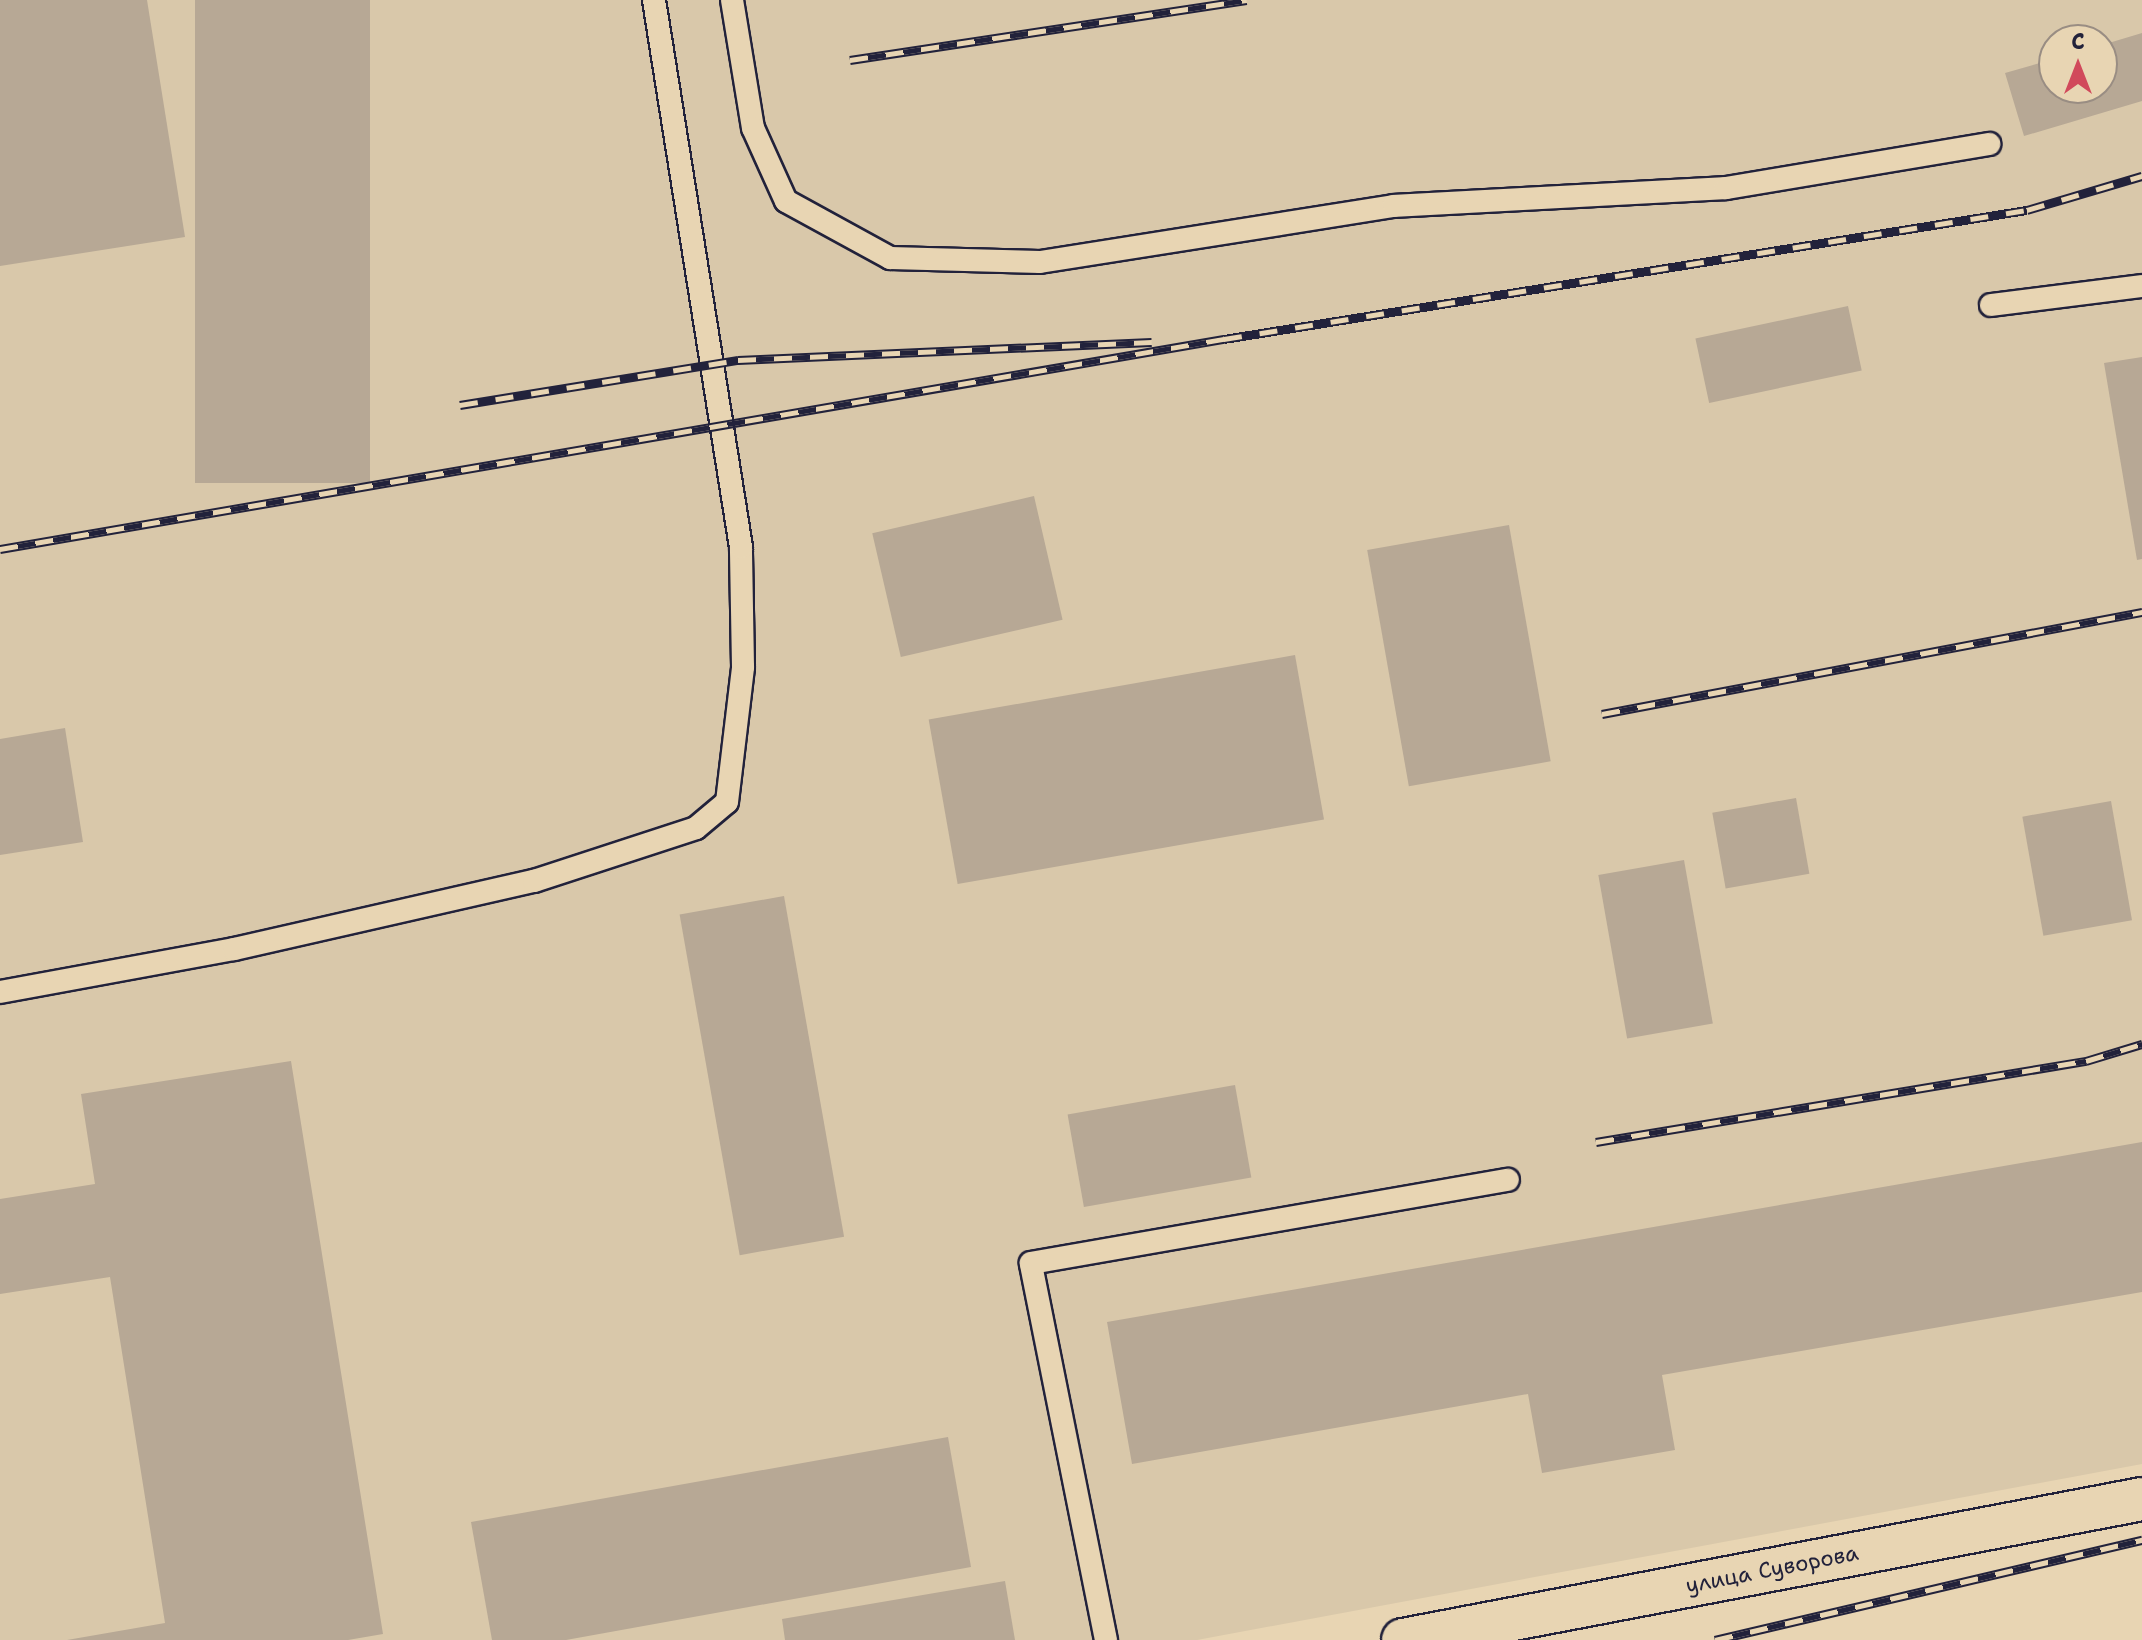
<!DOCTYPE html>
<meta charset="utf-8">
<style>
body{margin:0}
#map{position:relative;width:2142px;height:1640px;overflow:hidden;background:#e8d5b3;font-family:"Shantell Sans",sans-serif}
div>[style]{position:absolute}
.built>*{inset:0;background:#d9c8aa}
.building>*{inset:0;background:#b7a895;transform-origin:0 0}
.roads{filter:drop-shadow(2px 0 #22223b) drop-shadow(-2px 0 #22223b) drop-shadow(0 2px #22223b) drop-shadow(0 -2px #22223b)}
.service>*{height:22px;margin:-11px;padding:0 11px;transform-origin:11px;border-radius:11px;background:#e8d5b3}
.minor>*{height:42px;margin:-21px;padding:0 21px;transform-origin:21px;border-radius:21px;background:#e8d5b3}
.rail>*{height:9px;margin-top:-4.5px;transform-origin:0;background:repeating-linear-gradient(90deg,#e8d5b3 0 18px,#22223b 0 36px);box-sizing:border-box;border-block:2px solid #22223b}
span{translate:-50% -50%;white-space:nowrap;text-align:center;line-height:1.15;-webkit-text-stroke:8px #e8d5b3;paint-order:stroke}
.street-label{font-size:22px;color:#22223b}
.north{position:absolute;left:2038px;top:24px;width:80px;height:80px;box-sizing:border-box;background:#e8d5b3;border:2px solid #998d83;border-radius:50%;rotate:0deg;font-size:22px;font-weight:700;line-height:32px;text-align:center;color:#22223b}
.north::after{content:'';display:block;margin:auto;width:28px;height:36px;background:#d1495b;clip-path:polygon(50% 0,100% 100%,50% 72%,0 100%)}
</style>
<div id="map">
<div class="built">
<div style="clip-path:polygon(evenodd,0 0,2142px 0,2142px 1464px,1197px 1640px,0 1640px,0 0,2054px 40px,2102px 40px,2102px 88px,2054px 88px,2054px 40px)"></div>
</div>
<div class="building">
<div style="clip-path:polygon(0 0,147px 0,185px 237px,0 266px)"></div>
<div style="left:195px;top:0;width:175px;height:483px"></div>
<div style="clip-path:polygon(2142px 33px,2142px 101px,2024px 136px,2005px 73px,2054px 59px,2054px 88px,2102px 88px,2102px 45px)"></div>
<div style="left:1848px;top:306px;width:66px;height:156px;rotate:78deg"></div>
<div style="clip-path:polygon(2142px 357px,2142px 559px,2137px 560px,2104px 363px)"></div>
<div style="left:1034px;top:496px;width:127px;height:166px;rotate:77deg"></div>
<div style="left:1509px;top:525px;width:240px;height:144px;rotate:80deg"></div>
<div style="left:1295px;top:655px;width:167px;height:372px;rotate:80deg"></div>
<div style="clip-path:polygon(65px 728px,83px 842px,0 855px,0 739px)"></div>
<div style="left:1796px;top:798px;width:77px;height:85px;rotate:80deg"></div>
<div style="left:2111px;top:801px;width:121px;height:90px;rotate:80deg"></div>
<div style="left:1684px;top:860px;width:166px;height:87px;rotate:80deg"></div>
<div style="left:784px;top:896px;width:346px;height:106px;rotate:80deg"></div>
<div style="clip-path:polygon(291px 1061px,383px 1634px,348px 1640px,67px 1640px,165px 1623px,110px 1277px,0 1294px,0 1199px,95px 1184px,81px 1094px)"></div>
<div style="left:1235px;top:1085px;width:94px;height:170px;rotate:80deg"></div>
<div style="clip-path:polygon(2142px 1142px,2142px 1292px,1662px 1375px,1675px 1450px,1542px 1473px,1528px 1394px,1132px 1464px,1107px 1322px)"></div>
<div style="clip-path:polygon(948px 1437px,971px 1567px,566px 1640px,492px 1640px,471px 1522px)"></div>
<div style="clip-path:polygon(1005px 1581px,1015px 1640px,785px 1640px,782px 1619px)"></div>
</div>
<div class="roads">
<div class="service">
<div style="left:732px;top:0;width:130px;rotate:80.7deg"></div>
<div style="left:753px;top:128px;width:80px;rotate:65.7deg"></div>
<div style="left:786px;top:201px;width:119px;rotate:28.7deg"></div>
<div style="left:890px;top:258px;width:150px;rotate:1.5deg"></div>
<div style="left:1040px;top:262px;width:358px;rotate:-9deg"></div>
<div style="left:1394px;top:206px;width:332px;rotate:-3.1deg"></div>
<div style="left:1726px;top:188px;width:267px;rotate:-9.5deg"></div>
<div style="left:1991px;top:305px;width:152px;rotate:-7.2deg"></div>
<div style="left:0;top:992px;width:238px;rotate:-10.4deg"></div>
<div style="left:234px;top:949px;width:308px;rotate:-12.8deg"></div>
<div style="left:534px;top:881px;width:170px;rotate:-18.1deg"></div>
<div style="left:696px;top:828px;width:40px;rotate:-40deg"></div>
<div style="left:727px;top:802px;width:136px;rotate:-83.2deg"></div>
<div style="left:743px;top:667px;width:120px;rotate:-91deg"></div>
<div style="left:741px;top:547px;width:554px;rotate:-99.04deg"></div>
<div style="left:1106px;top:1640px;width:384px;rotate:-101.3deg"></div>
<div style="left:1031px;top:1263px;width:484px;rotate:-9.9deg"></div>
</div>
<div class="minor">
<div style="left:1403px;top:1640px;width:752px;rotate:-10.8deg"></div>
</div>
</div>
<div class="rail">
<div style="left:850px;top:60px;width:401px;rotate:-8.6deg"></div>
<div style="left:460px;top:405px;width:282px;rotate:-9.2deg"></div>
<div style="left:738px;top:360px;width:414px;rotate:-2.5deg"></div>
<div style="left:0;top:549px;width:1242px;rotate:-9.74deg"></div>
<div style="left:1224px;top:339px;width:813px;rotate:-9.13deg"></div>
<div style="left:2027px;top:210px;width:120px;rotate:-16.5deg"></div>
<div style="left:1602px;top:714px;width:550px;rotate:-10.7deg"></div>
<div style="left:1596px;top:1142px;width:497px;rotate:-9.4deg"></div>
<div style="left:2086px;top:1061px;width:59px;rotate:-16.9deg"></div>
<div style="left:1715px;top:1640px;width:439px;rotate:-13.2deg"></div>
</div>
<div class="street-label">
<span style="left:1772px;top:1569px;rotate:-11deg">улица Суворова</span>
</div>
<div class="north">С</div>
</div>
